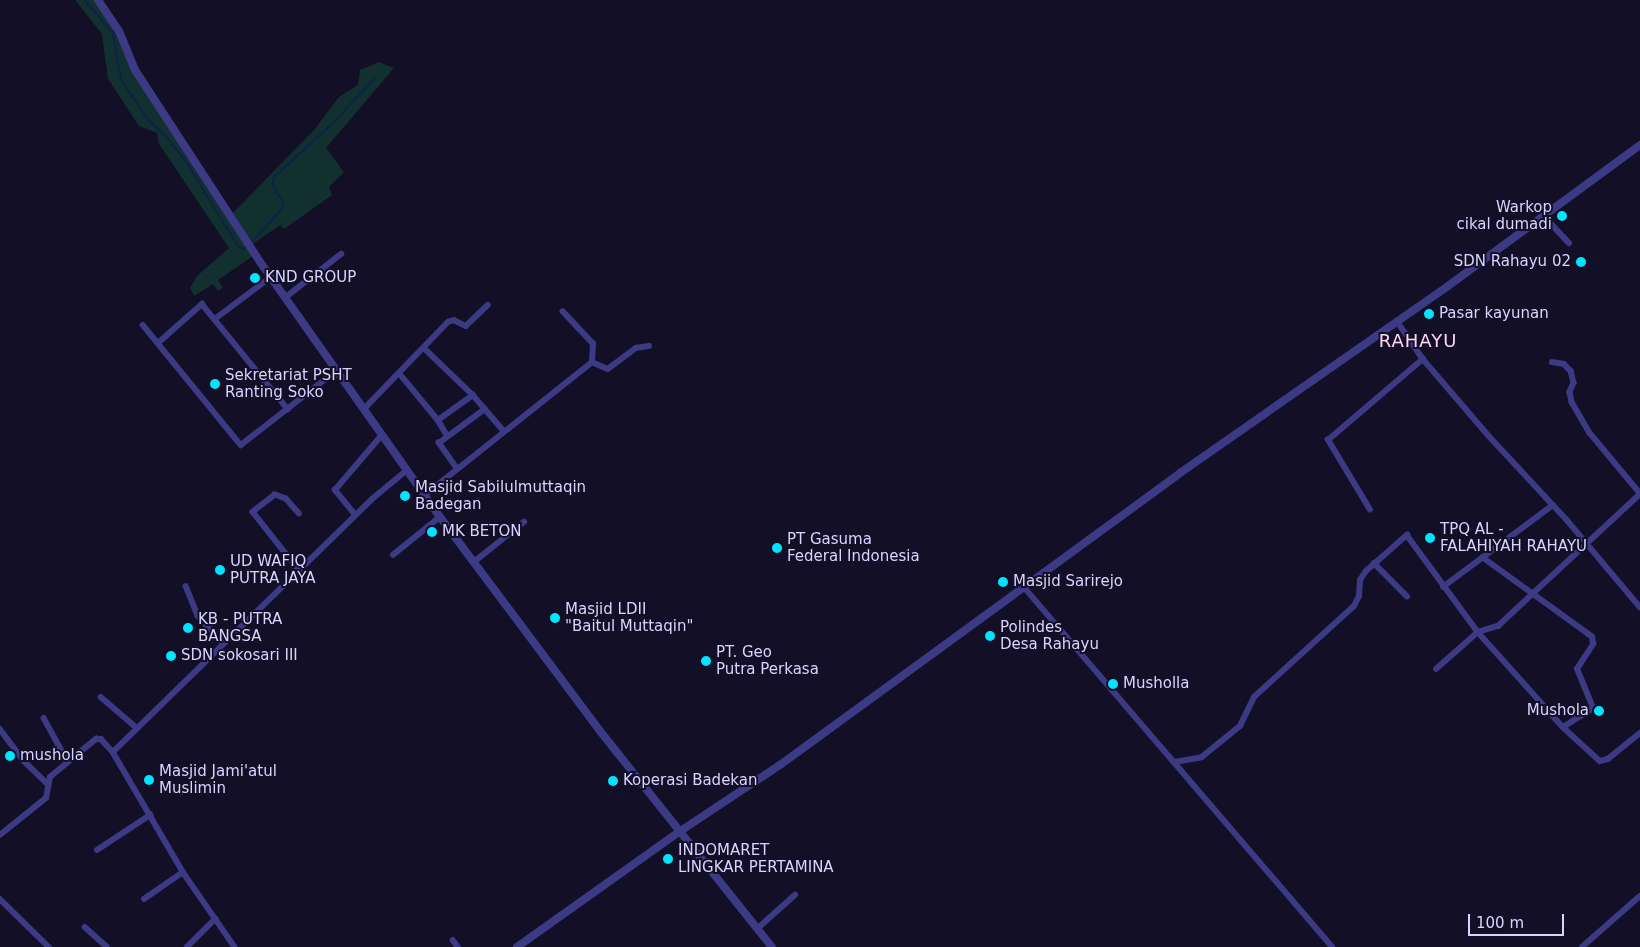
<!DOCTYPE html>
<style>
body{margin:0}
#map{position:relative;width:1640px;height:947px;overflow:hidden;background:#130f26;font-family:"DejaVu Sans",sans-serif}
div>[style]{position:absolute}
.green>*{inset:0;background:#12302f}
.stream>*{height:2px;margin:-1px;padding:0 1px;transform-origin:1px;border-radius:1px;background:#0c2248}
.minor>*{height:5.5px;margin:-2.75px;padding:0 2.75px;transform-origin:2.75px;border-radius:2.75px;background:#3d3a85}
.tertiary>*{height:8px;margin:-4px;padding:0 4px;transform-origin:4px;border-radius:4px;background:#3d3a85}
.dots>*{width:14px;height:14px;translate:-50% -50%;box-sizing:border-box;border:2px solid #130f26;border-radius:50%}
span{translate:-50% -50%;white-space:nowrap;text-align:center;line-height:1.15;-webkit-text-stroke:4px #130f26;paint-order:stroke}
.poi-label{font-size:15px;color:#d9d4ff}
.right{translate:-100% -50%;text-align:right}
.left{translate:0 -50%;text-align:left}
.quarter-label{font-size:18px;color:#ffd6f0;letter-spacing:1px}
.scale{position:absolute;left:1468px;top:914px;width:96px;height:22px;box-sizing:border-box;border:2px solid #d9d4ff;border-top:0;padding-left:6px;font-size:15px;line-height:18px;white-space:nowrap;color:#d9d4ff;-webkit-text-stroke:4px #130f26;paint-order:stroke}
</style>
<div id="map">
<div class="green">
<div style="clip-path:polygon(75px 0,94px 0,112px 26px,132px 71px,253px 256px,218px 280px,223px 288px,218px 291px,213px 284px,194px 296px,190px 288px,197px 276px,229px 248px,159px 144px,157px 133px,139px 126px,108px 79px,102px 34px)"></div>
<div style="clip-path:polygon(379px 62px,394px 68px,326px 148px,344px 172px,329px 187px,332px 195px,284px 229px,280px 225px,253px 244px,233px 213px,314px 130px,339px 97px,358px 85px,360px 70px)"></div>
</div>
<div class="stream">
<div style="left:85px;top:0;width:44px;rotate:50.5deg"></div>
<div style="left:113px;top:34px;width:47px;rotate:80.1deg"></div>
<div style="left:121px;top:80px;width:50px;rotate:55.7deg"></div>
<div style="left:149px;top:121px;width:24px;rotate:42deg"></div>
<div style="left:167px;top:137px;width:39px;rotate:53deg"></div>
<div style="left:190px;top:168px;width:90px;rotate:58.6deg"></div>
<div style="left:237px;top:245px;width:7px;rotate:34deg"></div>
<div style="left:243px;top:249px;width:6px;rotate:-31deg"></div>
<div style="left:251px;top:243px;width:46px;rotate:-47.6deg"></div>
<div style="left:282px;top:209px;width:7px;rotate:-82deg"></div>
<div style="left:283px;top:202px;width:19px;rotate:-122deg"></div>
<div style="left:273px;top:186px;width:9px;rotate:-84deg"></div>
<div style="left:274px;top:177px;width:76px;rotate:-42.3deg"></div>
<div style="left:330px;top:126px;width:66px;rotate:-46.8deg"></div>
</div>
<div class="minor">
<div style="left:1544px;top:216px;width:37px;rotate:47deg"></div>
<div style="left:286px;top:297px;width:70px;rotate:-38deg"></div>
<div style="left:215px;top:319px;width:70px;rotate:-36.9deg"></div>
<div style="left:1397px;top:321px;width:46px;rotate:55.6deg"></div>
<div style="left:1423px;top:359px;width:101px;rotate:49.4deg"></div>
<div style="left:1489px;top:436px;width:115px;rotate:47.1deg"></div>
<div style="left:1567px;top:520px;width:114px;rotate:50deg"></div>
<div style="left:143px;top:325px;width:155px;rotate:50.8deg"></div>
<div style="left:241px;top:445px;width:122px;rotate:-38deg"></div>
<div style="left:158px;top:343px;width:59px;rotate:-41.6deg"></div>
<div style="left:202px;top:304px;width:136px;rotate:50.7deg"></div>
<div style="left:424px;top:348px;width:68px;rotate:43.8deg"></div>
<div style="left:592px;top:362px;width:17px;rotate:24deg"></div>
<div style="left:608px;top:369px;width:35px;rotate:-37deg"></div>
<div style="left:636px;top:348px;width:13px;rotate:-9deg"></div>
<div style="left:1552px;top:362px;width:12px;rotate:9deg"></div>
<div style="left:1564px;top:364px;width:10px;rotate:45deg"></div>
<div style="left:1571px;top:371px;width:12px;rotate:76deg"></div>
<div style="left:1574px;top:383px;width:10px;rotate:114deg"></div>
<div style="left:1570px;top:392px;width:10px;rotate:79deg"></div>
<div style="left:1572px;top:402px;width:36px;rotate:60deg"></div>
<div style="left:1590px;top:433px;width:78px;rotate:50.2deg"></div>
<div style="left:400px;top:374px;width:60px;rotate:50.4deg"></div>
<div style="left:438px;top:420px;width:43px;rotate:-35.5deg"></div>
<div style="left:473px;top:395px;width:48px;rotate:49.3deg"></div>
<div style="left:364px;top:409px;width:121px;rotate:-46deg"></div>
<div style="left:448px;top:322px;width:6px;rotate:-18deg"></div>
<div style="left:454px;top:320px;width:13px;rotate:27deg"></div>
<div style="left:466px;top:326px;width:30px;rotate:-44deg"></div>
<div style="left:438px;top:420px;width:17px;rotate:59deg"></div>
<div style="left:457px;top:469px;width:32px;rotate:-125deg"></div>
<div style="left:439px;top:443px;width:57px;rotate:-36.5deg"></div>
<div style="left:425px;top:495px;width:213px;rotate:-38.5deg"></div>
<div style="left:592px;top:362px;width:18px;rotate:-87deg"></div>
<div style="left:593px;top:344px;width:44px;rotate:-133.2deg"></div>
<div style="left:1370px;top:510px;width:82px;rotate:-121deg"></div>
<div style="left:1328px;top:440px;width:125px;rotate:-40.5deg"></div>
<div style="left:299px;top:514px;width:20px;rotate:-131deg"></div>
<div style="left:286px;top:499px;width:12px;rotate:-160deg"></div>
<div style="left:275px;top:495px;width:28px;rotate:142deg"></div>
<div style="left:253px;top:512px;width:74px;rotate:51.6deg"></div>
<div style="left:355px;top:515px;width:32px;rotate:-129deg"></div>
<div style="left:335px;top:490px;width:72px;rotate:-49.5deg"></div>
<div style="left:393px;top:555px;width:60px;rotate:-39deg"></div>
<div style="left:474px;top:562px;width:64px;rotate:-38.7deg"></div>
<div style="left:1374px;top:563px;width:47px;rotate:45deg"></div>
<div style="left:186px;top:586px;width:32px;rotate:68deg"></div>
<div style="left:198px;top:616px;width:37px;rotate:47deg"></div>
<div style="left:1024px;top:587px;width:474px;rotate:49.4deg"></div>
<div style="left:1443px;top:587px;width:137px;rotate:-36.7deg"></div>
<div style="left:1436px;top:669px;width:56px;rotate:-41.4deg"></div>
<div style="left:1478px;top:632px;width:21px;rotate:-17deg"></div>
<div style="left:1498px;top:626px;width:194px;rotate:-42.9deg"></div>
<div style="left:101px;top:697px;width:46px;rotate:40.6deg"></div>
<div style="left:44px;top:718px;width:50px;rotate:61.4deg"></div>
<div style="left:1563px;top:727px;width:50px;rotate:42.6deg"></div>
<div style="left:1600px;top:761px;width:8px;rotate:-14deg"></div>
<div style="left:1608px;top:759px;width:41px;rotate:-39.1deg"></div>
<div style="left:0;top:729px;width:39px;rotate:53deg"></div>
<div style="left:23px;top:760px;width:35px;rotate:44deg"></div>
<div style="left:113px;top:752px;width:362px;rotate:-44.3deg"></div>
<div style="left:372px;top:499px;width:45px;rotate:-39.6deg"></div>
<div style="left:1175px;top:762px;width:27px;rotate:-10deg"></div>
<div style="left:1202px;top:757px;width:49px;rotate:-39.2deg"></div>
<div style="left:1240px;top:726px;width:32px;rotate:-64deg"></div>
<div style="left:1254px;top:697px;width:135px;rotate:-42.3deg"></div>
<div style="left:1354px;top:606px;width:11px;rotate:-63deg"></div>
<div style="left:1359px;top:596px;width:16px;rotate:-86deg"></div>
<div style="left:1360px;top:580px;width:11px;rotate:-56deg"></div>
<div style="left:1366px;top:571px;width:55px;rotate:-41.3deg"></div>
<div style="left:1407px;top:535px;width:120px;rotate:53.8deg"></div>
<div style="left:1478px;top:632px;width:127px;rotate:48.2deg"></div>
<div style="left:1563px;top:727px;width:36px;rotate:-32deg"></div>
<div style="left:1593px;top:708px;width:42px;rotate:-112.3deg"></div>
<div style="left:1577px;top:669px;width:30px;rotate:-57deg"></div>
<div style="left:1593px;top:644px;width:7px;rotate:-98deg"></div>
<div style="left:1592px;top:637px;width:135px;rotate:-144.1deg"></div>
<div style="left:0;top:835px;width:59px;rotate:-38.8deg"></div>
<div style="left:46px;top:798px;width:21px;rotate:-79deg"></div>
<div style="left:50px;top:777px;width:60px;rotate:-39.6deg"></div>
<div style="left:96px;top:739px;width:5px"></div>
<div style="left:101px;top:739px;width:18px;rotate:47deg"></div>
<div style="left:113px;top:752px;width:139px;rotate:59.7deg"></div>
<div style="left:183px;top:872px;width:91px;rotate:55.3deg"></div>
<div style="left:97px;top:850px;width:64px;rotate:-33.4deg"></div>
<div style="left:0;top:899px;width:69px;rotate:44.4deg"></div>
<div style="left:144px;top:899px;width:47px;rotate:-34.7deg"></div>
<div style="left:85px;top:927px;width:30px;rotate:42deg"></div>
<div style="left:757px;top:929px;width:51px;rotate:-41.8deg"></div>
<div style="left:453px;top:940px;width:9px;rotate:54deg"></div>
<div style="left:187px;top:947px;width:40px;rotate:-45deg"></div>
<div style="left:1582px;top:947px;width:77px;rotate:-41.3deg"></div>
</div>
<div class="tertiary">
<div style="left:98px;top:0;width:37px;rotate:56deg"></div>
<div style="left:119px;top:31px;width:42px;rotate:67.7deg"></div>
<div style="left:135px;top:70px;width:229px;rotate:56.9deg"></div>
<div style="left:260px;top:262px;width:312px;rotate:54.8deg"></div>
<div style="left:440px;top:517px;width:267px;rotate:53.2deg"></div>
<div style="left:600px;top:731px;width:276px;rotate:51.5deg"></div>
<div style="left:517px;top:947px;width:199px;rotate:-35.4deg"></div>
<div style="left:679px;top:832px;width:121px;rotate:-33.6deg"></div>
<div style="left:780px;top:765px;width:495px;rotate:-36.1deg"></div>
<div style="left:1180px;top:473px;width:327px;rotate:-34.9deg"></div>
<div style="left:1448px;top:286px;width:238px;rotate:-36.3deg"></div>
</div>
<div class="dots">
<div style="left:1562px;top:216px;background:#00e5ff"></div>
<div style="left:1581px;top:262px;background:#00e5ff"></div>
<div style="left:255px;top:278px;background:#00e5ff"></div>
<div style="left:1429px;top:314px;background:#00e5ff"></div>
<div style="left:215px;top:384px;background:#00e5ff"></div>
<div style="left:405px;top:496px;background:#00e5ff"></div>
<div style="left:432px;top:532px;background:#00e5ff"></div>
<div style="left:1430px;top:538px;background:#00e5ff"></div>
<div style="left:777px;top:548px;background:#00e5ff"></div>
<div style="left:220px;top:570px;background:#00e5ff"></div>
<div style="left:1003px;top:582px;background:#00e5ff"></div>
<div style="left:555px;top:618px;background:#00e5ff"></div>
<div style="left:188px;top:628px;background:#00e5ff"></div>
<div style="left:990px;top:636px;background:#00e5ff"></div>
<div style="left:171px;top:656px;background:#00e5ff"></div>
<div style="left:706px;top:661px;background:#00e5ff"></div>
<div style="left:1113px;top:684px;background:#00e5ff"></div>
<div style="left:1599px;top:711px;background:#00e5ff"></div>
<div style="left:10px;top:756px;background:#00e5ff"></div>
<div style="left:149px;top:780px;background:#00e5ff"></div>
<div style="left:613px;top:781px;background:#00e5ff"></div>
<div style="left:668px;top:859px;background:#00e5ff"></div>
</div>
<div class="poi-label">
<span class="right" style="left:1552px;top:216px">Warkop<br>cikal dumadi</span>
<span class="right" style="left:1571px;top:262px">SDN Rahayu 02</span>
<span class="left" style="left:265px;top:278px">KND GROUP</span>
<span class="left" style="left:1439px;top:314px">Pasar kayunan</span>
<span class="left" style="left:225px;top:384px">Sekretariat PSHT<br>Ranting Soko</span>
<span class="left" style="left:415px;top:496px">Masjid Sabilulmuttaqin<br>Badegan</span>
<span class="left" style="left:1440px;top:538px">TPQ AL -<br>FALAHIYAH RAHAYU</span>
<span class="left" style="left:442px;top:532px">MK BETON</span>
<span class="left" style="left:787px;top:548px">PT Gasuma<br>Federal Indonesia</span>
<span class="left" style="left:230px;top:570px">UD WAFIQ<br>PUTRA JAYA</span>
<span class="left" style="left:1013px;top:582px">Masjid Sarirejo</span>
<span class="left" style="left:565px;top:618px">Masjid LDII<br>"Baitul Muttaqin"</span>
<span class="left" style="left:198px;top:628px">KB - PUTRA<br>BANGSA</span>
<span class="left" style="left:1000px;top:636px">Polindes<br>Desa Rahayu</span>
<span class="left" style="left:716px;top:661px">PT. Geo<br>Putra Perkasa</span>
<span class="left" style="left:181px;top:656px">SDN sokosari III</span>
<span class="left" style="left:1123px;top:684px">Musholla</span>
<span class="right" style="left:1589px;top:711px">Mushola</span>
<span class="left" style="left:20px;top:756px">mushola</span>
<span class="left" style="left:159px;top:780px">Masjid Jami'atul<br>Muslimin</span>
<span class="left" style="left:623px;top:781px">Koperasi Badekan</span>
<span class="left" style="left:678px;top:859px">INDOMARET<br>LINGKAR PERTAMINA</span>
</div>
<div class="quarter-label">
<span style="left:1418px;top:341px">RAHAYU</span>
</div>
<div class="scale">100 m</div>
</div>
